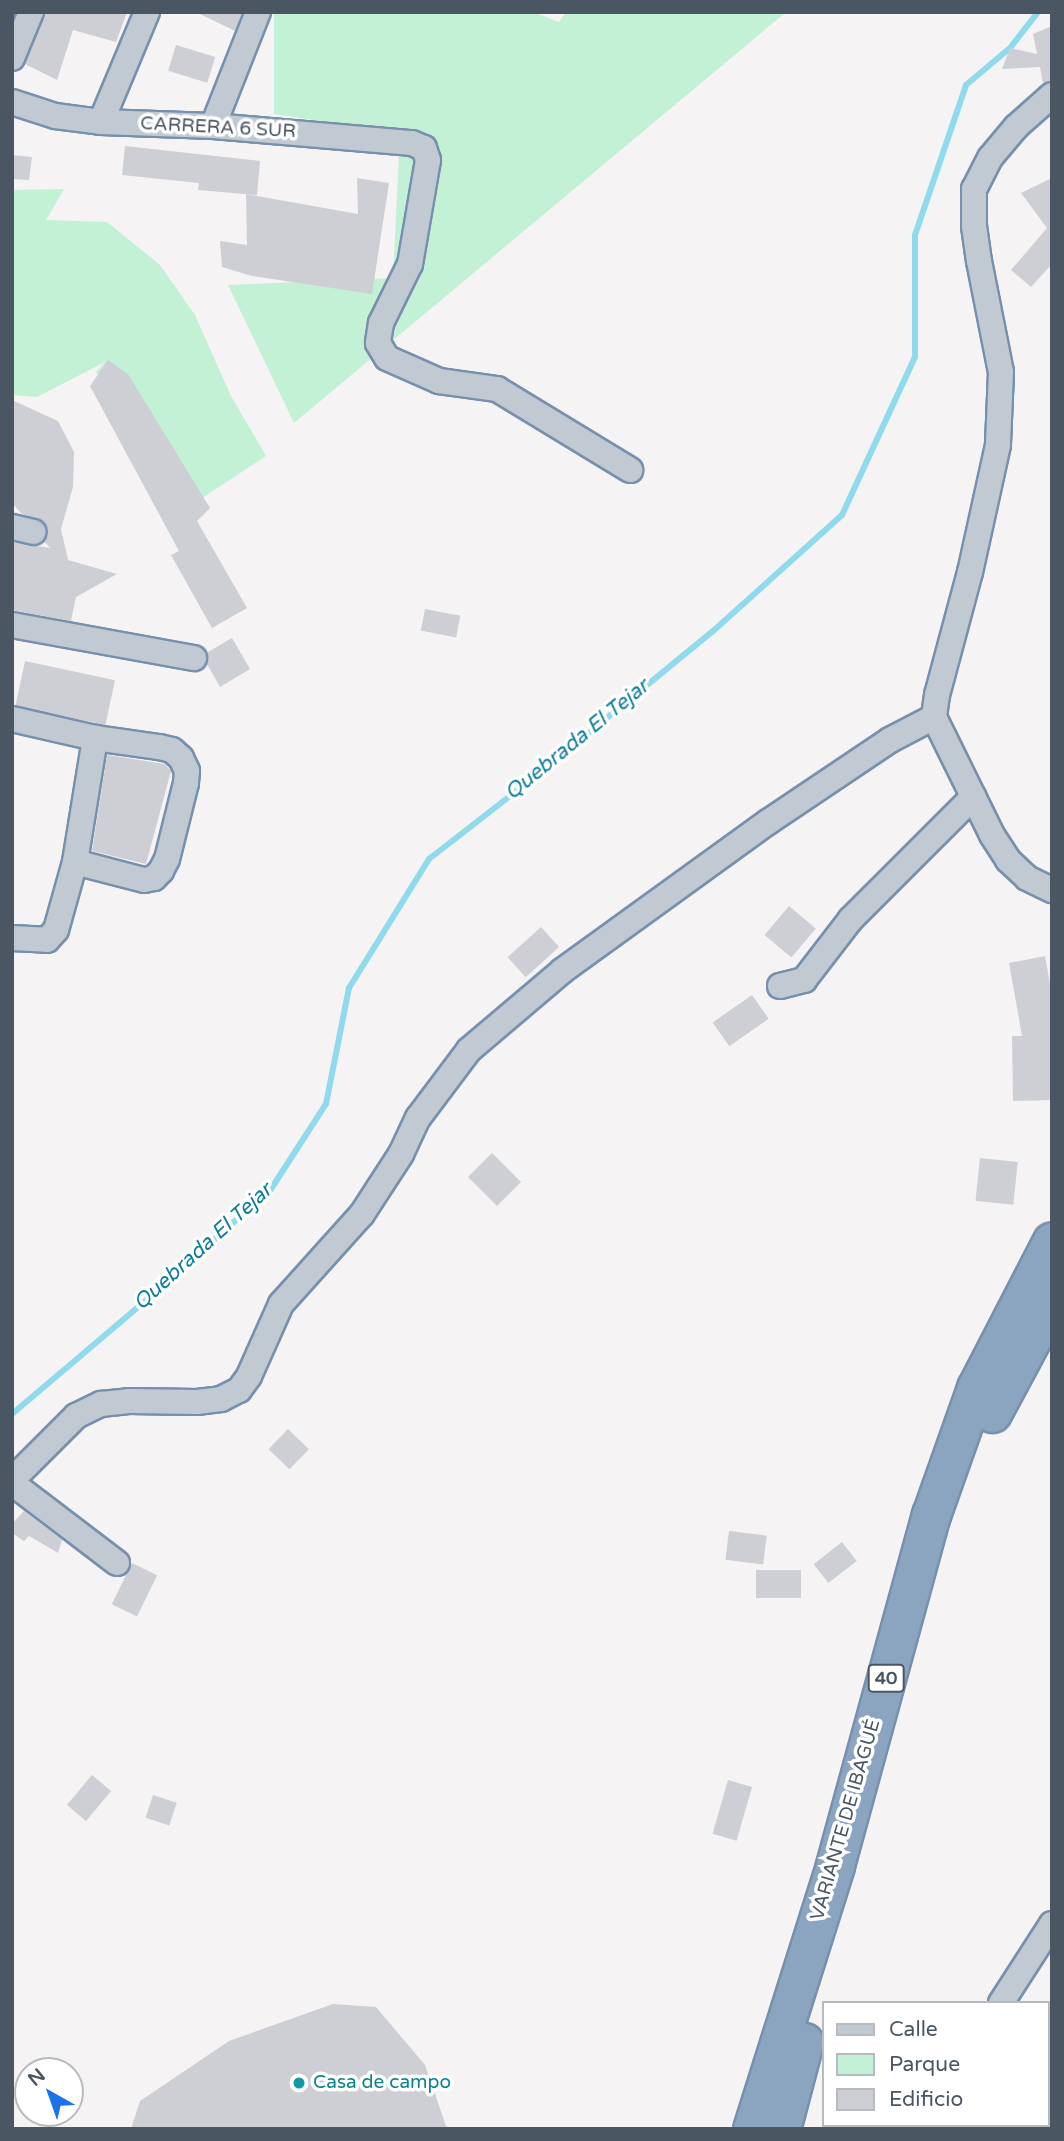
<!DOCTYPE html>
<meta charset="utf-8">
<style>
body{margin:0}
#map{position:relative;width:1064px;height:2141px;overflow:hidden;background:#f5f3f3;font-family:"Varela Round",sans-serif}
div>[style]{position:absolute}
.green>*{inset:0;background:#c3f1d5}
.stream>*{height:6px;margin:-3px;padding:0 3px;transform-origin:3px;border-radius:3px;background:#90daee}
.building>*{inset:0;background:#cdcfd5;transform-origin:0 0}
.roads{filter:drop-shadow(2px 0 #7690ad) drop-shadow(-2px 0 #7690ad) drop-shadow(0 2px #7690ad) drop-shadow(0 -2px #7690ad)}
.minor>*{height:24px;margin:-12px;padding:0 12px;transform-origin:12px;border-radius:12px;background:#c1cad2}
.highway>*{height:37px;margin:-18.5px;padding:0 18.5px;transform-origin:18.5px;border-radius:18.5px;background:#8ba5c1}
.dots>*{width:19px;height:19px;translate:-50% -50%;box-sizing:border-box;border:4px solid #fff;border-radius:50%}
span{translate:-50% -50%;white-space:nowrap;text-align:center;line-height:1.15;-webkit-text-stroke:7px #fff;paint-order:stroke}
.shield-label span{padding:2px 5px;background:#fff;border:2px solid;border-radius:5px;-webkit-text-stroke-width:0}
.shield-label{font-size:18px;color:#4a5661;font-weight:700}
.street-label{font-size:19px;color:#4a5661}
.culture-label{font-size:19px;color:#0d838f}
.left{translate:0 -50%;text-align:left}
.water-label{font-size:21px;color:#0c7c9b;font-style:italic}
.frame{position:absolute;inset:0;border:14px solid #4a5661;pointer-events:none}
.legend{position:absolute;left:822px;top:2001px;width:228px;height:126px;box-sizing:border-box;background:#fff;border:2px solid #b7bbc0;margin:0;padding:9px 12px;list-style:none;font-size:21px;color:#4a5661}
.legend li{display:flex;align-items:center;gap:14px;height:35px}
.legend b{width:35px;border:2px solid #b7bbc0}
.north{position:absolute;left:14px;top:2057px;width:70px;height:70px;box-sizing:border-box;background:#fff;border:2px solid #b7bbc0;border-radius:50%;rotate:320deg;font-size:19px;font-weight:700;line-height:28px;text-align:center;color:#4a5661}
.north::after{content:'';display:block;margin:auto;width:24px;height:32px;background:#1a73e8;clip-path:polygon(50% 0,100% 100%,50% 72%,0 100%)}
</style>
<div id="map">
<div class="green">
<div style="clip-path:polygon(274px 12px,533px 12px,559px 22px,566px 12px,786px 12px,294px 423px,228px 285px,393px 278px,400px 133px,274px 114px)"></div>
<div style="clip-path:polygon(64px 189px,46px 220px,107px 222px,160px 265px,195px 315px,231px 396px,266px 456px,181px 512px,119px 400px,96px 372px,105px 362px,37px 397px,12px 395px,12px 190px)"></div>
</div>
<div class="stream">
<div style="left:12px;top:1414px;width:172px;rotate:-40.3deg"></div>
<div style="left:143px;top:1303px;width:171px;rotate:-41.7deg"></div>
<div style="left:271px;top:1189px;width:101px;rotate:-57.1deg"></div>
<div style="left:326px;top:1104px;width:118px;rotate:-78.8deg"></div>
<div style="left:349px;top:988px;width:152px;rotate:-58.2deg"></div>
<div style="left:429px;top:859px;width:143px;rotate:-37.9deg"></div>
<div style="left:542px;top:771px;width:220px;rotate:-39.3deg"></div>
<div style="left:712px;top:632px;width:175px;rotate:-42deg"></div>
<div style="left:842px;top:515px;width:174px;rotate:-65.2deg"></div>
<div style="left:915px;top:357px;width:122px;rotate:-90deg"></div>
<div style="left:915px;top:235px;width:158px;rotate:-71.2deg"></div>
<div style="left:966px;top:85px;width:57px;rotate:-40.1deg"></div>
<div style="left:1010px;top:48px;width:46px;rotate:-52.1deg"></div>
</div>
<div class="building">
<div style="clip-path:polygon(46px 12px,127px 12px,116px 42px,73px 30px,57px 80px,25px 64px)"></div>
<div style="clip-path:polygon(196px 12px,242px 12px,235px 31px)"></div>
<div style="clip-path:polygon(1052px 26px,1052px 80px,1043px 83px,1040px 67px,1002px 69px,1010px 48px,1037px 54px,1033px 34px)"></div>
<div style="left:176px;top:45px;width:41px;height:27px;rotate:17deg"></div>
<div style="clip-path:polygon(125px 146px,260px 161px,257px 195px,198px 190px,199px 183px,122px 175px)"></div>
<div style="clip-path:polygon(12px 155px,32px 157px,29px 180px,12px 179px)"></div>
<div style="clip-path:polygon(357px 178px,389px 183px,372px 294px,252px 276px,222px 267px,220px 241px,247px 245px,246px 194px,358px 214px)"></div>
<div style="clip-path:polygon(1052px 178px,1052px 264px,1031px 287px,1011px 270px,1047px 228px,1021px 193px)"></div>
<div style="clip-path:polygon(108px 360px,128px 374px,210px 508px,197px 521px,247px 608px,212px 628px,171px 555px,179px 551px,90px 386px)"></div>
<div style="clip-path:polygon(12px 400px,58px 421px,74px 452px,73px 487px,61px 529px,68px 560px,117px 574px,76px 597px,71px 621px,12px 610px,12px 542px,50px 548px,44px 541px,47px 528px,44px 522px,22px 514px,12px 503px)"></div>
<div style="left:425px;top:609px;width:36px;height:22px;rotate:11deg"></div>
<div style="clip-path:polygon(232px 638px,250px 669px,220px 687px,207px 664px,208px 652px)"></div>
<div style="left:25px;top:661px;width:92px;height:46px;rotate:12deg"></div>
<div style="clip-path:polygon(107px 755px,165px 764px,171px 771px,146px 864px,92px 851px)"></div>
<div style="left:789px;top:906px;width:35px;height:38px;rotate:40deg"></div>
<div style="left:541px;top:927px;width:27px;height:45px;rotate:48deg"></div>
<div style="clip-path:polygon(1045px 956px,1052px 994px,1052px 1100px,1013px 1101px,1012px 1036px,1022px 1036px,1009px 963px)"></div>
<div style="left:752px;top:995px;width:29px;height:48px;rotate:55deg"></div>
<div style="left:492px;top:1153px;width:41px;height:34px;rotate:45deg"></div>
<div style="left:980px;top:1158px;width:38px;height:43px;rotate:6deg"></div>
<div style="left:288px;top:1429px;width:29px;height:28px;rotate:44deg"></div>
<div style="clip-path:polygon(24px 1511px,62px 1540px,58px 1553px,29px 1536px,24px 1541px,12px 1533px,12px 1524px)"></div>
<div style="left:729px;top:1531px;width:38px;height:29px;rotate:7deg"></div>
<div style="left:842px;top:1542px;width:24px;height:36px;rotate:52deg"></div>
<div style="left:132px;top:1563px;width:28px;height:46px;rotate:26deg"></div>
<div style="left:801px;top:1570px;width:28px;height:45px;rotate:90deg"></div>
<div style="left:92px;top:1775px;width:25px;height:39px;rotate:40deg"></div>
<div style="left:728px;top:1780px;width:25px;height:56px;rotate:16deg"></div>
<div style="left:153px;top:1795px;width:25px;height:24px;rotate:18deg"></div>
<div style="clip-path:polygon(333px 2004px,376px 2007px,425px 2065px,447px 2129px,131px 2129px,140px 2101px,229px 2041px)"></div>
</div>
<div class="roads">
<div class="minor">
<div style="left:12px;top:58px;width:50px;rotate:-67.6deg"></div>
<div style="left:1052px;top:95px;width:48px;rotate:138.4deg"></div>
<div style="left:1016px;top:127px;width:40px;rotate:130deg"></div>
<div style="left:990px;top:158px;width:35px;rotate:117deg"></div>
<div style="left:974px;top:189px;width:37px;rotate:90deg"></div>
<div style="left:974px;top:226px;width:35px;rotate:82deg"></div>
<div style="left:979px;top:261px;width:113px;rotate:78.8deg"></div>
<div style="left:1001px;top:372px;width:73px;rotate:92.4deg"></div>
<div style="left:998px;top:445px;width:130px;rotate:102.4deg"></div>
<div style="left:970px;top:572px;width:127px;rotate:105deg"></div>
<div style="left:937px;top:695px;width:22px;rotate:98deg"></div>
<div style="left:934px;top:717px;width:131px;rotate:63.8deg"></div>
<div style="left:992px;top:835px;width:30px;rotate:57deg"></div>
<div style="left:1008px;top:860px;width:26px;rotate:43deg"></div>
<div style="left:1027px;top:878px;width:28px;rotate:26deg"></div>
<div style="left:12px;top:102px;width:45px;rotate:18deg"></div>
<div style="left:55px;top:116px;width:46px;rotate:7.4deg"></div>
<div style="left:101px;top:122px;width:112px;rotate:2deg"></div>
<div style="left:213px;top:126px;width:200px;rotate:4.9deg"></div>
<div style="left:412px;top:143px;width:13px;rotate:23deg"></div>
<div style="left:424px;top:148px;width:13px;rotate:72deg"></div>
<div style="left:428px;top:160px;width:106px;rotate:99.8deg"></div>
<div style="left:410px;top:264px;width:66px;rotate:116.2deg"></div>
<div style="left:381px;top:323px;width:20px;rotate:99deg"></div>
<div style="left:378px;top:343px;width:17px;rotate:59deg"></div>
<div style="left:387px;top:358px;width:57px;rotate:23.9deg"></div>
<div style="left:439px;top:381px;width:59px;rotate:7.9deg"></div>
<div style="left:497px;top:389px;width:156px;rotate:31.3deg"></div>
<div style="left:101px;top:122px;width:119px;rotate:-67.3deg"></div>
<div style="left:213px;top:126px;width:123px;rotate:-68.5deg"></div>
<div style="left:12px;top:527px;width:22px;rotate:13deg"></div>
<div style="left:12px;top:625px;width:185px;rotate:10.3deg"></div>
<div style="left:12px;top:719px;width:85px;rotate:12.9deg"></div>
<div style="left:95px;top:738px;width:65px;rotate:8deg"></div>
<div style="left:159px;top:747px;width:13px;rotate:13deg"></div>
<div style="left:172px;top:750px;width:12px;rotate:42deg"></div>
<div style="left:181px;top:758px;width:14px;rotate:65deg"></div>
<div style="left:187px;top:771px;width:12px;rotate:95deg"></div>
<div style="left:186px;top:783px;width:78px;rotate:104deg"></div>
<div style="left:167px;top:859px;width:13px;rotate:117deg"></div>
<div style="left:161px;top:871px;width:10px;rotate:135deg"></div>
<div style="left:154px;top:878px;width:10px;rotate:169deg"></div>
<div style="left:144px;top:880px;width:71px;rotate:-165.4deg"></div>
<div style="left:12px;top:938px;width:35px;rotate:3deg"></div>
<div style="left:47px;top:940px;width:13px;rotate:-48deg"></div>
<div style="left:56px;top:930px;width:71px;rotate:-74.4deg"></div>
<div style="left:75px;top:862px;width:126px;rotate:-80.8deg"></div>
<div style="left:780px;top:986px;width:25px;rotate:-14deg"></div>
<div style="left:804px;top:980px;width:77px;rotate:-52.4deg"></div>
<div style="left:851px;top:919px;width:173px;rotate:-45deg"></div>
<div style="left:12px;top:1480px;width:91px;rotate:-45deg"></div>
<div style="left:76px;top:1416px;width:28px;rotate:-26deg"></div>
<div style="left:101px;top:1404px;width:28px;rotate:-6deg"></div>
<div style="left:129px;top:1401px;width:68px;rotate:0.8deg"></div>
<div style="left:197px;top:1402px;width:24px;rotate:-7deg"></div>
<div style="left:221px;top:1399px;width:20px;rotate:-27deg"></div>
<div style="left:239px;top:1390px;width:17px;rotate:-54deg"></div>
<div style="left:249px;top:1376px;width:79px;rotate:-66deg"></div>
<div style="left:281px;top:1304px;width:121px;rotate:-48deg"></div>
<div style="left:362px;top:1214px;width:72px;rotate:-57deg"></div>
<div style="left:401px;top:1154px;width:40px;rotate:-65deg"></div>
<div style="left:418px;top:1118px;width:85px;rotate:-53.1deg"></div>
<div style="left:469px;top:1050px;width:122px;rotate:-40.3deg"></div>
<div style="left:562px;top:971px;width:254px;rotate:-35.9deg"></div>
<div style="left:768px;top:822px;width:147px;rotate:-33.9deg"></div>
<div style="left:890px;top:740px;width:50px;rotate:-27.6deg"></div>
<div style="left:12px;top:1483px;width:132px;rotate:37.3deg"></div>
<div style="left:1001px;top:2003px;width:94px;rotate:-57.2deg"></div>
<div style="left:1000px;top:2125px;width:4px;rotate:76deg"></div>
</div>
<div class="highway">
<div style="left:992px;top:1413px;width:127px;rotate:-61.8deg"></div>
<div style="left:752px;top:2129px;width:277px;rotate:-72.5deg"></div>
<div style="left:835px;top:1865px;width:363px;rotate:-74.7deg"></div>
<div style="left:931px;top:1515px;width:135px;rotate:-70.5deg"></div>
<div style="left:976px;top:1388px;width:165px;rotate:-62.7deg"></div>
<div style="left:781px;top:2129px;width:90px;rotate:-75.2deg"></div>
</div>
</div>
<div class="dots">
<div style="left:299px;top:2083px;background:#0f9aa8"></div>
</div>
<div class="shield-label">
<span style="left:886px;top:1678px">40</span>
</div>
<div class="street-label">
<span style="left:218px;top:128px;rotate:3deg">CARRERA 6 SUR</span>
<span style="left:846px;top:1820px;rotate:-74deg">VARIANTE DE IBAGUÉ</span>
</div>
<div class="culture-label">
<span class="left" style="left:313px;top:2083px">Casa de campo</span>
</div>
<div class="water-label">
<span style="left:577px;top:740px;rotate:-39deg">Quebrada El Tejar</span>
<span style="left:203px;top:1247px;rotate:-42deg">Quebrada El Tejar</span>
</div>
<div class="frame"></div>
<ul class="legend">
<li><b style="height:9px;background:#c1cad2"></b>Calle</li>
<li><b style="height:19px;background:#c3f1d5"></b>Parque</li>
<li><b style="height:19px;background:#cdcfd5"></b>Edificio</li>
</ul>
<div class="north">N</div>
</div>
